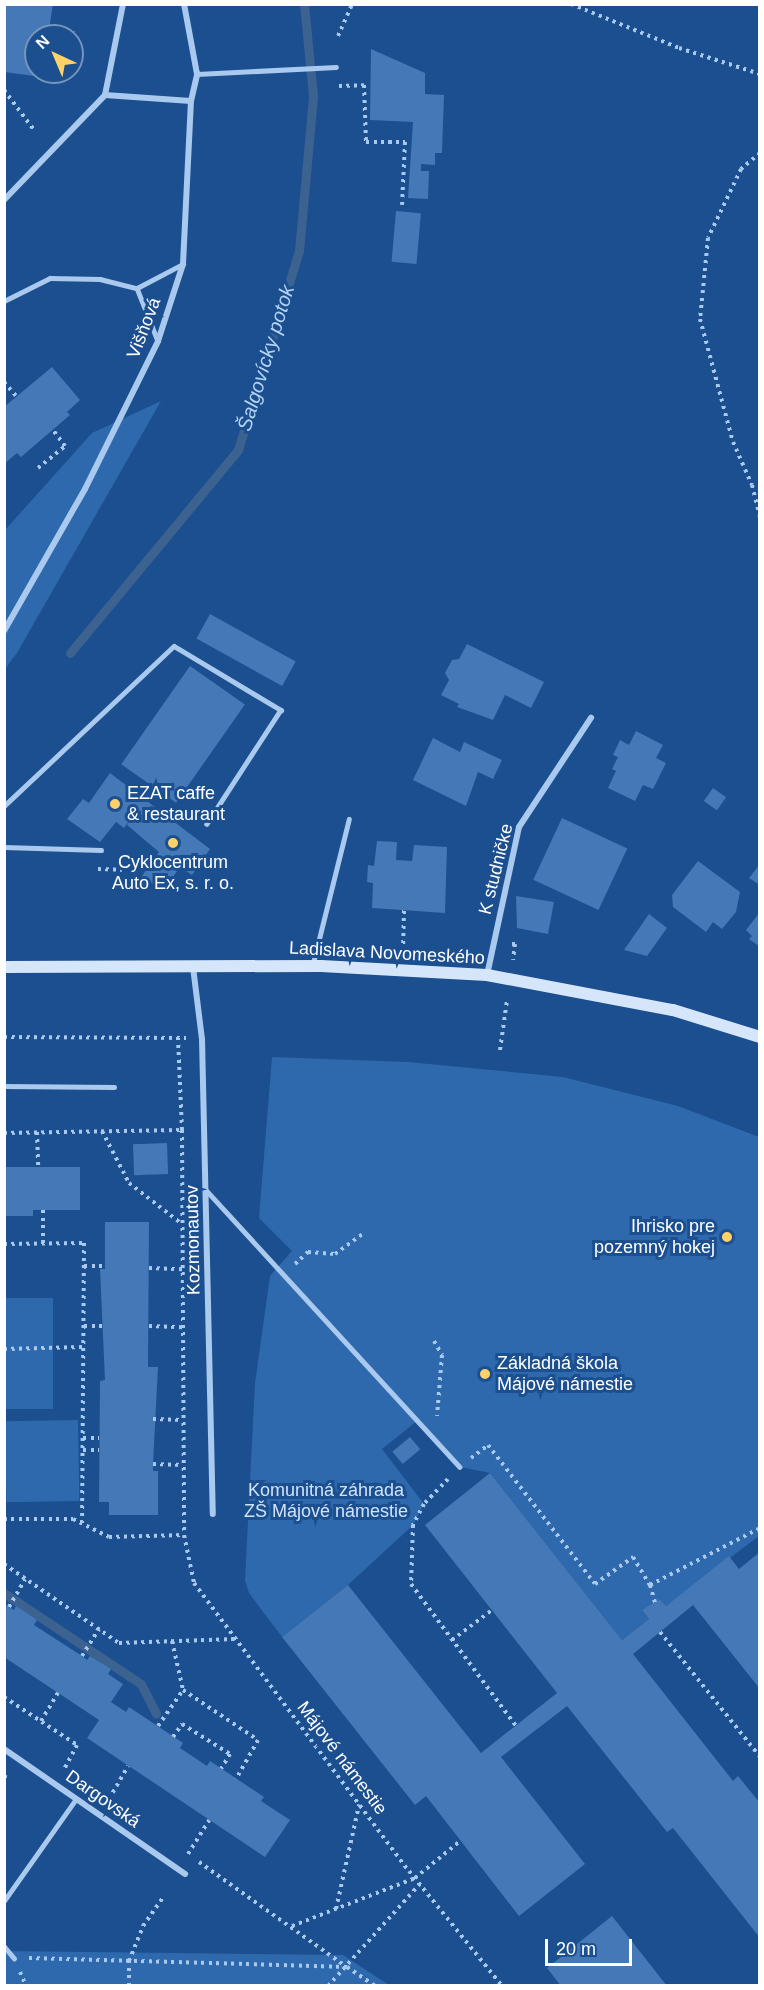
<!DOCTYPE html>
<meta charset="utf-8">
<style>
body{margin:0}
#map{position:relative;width:764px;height:1990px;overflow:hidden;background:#1b4f8f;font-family:Arial,sans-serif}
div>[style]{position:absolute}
.green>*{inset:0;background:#2e69ad;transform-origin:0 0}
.stream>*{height:9px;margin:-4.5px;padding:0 4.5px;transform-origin:4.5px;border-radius:4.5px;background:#3c6290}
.building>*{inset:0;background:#4478b7;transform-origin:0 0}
.path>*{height:4px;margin-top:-2px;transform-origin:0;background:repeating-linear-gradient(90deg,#a9c9ee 0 3px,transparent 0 7.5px)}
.lane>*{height:4.5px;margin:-2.25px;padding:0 2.25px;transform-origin:2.25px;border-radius:2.25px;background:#a9c9ee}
.street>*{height:6px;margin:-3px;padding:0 3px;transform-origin:3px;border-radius:3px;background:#a9c9ee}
.secondary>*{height:12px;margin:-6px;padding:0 6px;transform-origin:6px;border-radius:6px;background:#d6e6fa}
.dots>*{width:16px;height:16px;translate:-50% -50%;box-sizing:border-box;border:3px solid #1b4f8f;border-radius:50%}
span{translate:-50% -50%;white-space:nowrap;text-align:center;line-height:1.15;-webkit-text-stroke:6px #1b4f8f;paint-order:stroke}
.street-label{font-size:18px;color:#fff}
.poi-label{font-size:18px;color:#fff}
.left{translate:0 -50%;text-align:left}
.right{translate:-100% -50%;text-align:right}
.park-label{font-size:18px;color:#cfe3fa}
.water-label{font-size:20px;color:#b5d3f5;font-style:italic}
.frame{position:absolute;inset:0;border:6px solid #fff;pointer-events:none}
.north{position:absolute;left:24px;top:24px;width:60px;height:60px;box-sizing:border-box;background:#1b4f8f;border:2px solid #7695bc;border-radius:50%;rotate:316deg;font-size:16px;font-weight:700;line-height:24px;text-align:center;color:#fff}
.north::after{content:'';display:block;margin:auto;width:21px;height:27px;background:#ffd166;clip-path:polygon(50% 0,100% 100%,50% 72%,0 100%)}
.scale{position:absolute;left:545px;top:1939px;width:87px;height:27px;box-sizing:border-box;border:3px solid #fff;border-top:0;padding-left:8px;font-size:18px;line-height:21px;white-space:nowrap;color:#fff;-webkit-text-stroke:4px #1b4f8f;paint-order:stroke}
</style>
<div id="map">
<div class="green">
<div style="clip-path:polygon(161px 401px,17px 653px,5px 669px,5px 530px,92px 433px)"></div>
<div style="clip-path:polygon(272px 1057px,408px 1062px,563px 1077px,678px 1106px,759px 1137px,759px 1536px,666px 1606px,660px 1599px,646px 1607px,642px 1610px,649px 1619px,622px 1640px,490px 1473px,460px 1467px,417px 1421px,382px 1449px,424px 1504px,413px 1525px,348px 1585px,282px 1637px,249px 1593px,245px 1580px,255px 1383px,270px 1276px,292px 1251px,259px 1218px)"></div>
<div style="left:5px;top:1298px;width:48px;height:111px"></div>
<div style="left:78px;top:1420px;width:81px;height:73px;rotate:89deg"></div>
<div style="clip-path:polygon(5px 1951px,343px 1955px,389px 1985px,5px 1986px)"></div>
</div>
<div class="stream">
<div style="left:70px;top:653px;width:264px;rotate:-50.4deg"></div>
<div style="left:238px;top:450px;width:208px;rotate:-73deg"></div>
<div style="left:299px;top:251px;width:156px;rotate:-84.8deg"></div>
<div style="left:313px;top:96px;width:92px;rotate:-95.6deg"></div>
<div style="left:4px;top:1593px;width:164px;rotate:33.6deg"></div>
<div style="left:141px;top:1684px;width:33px;rotate:63deg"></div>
</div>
<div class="building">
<div style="clip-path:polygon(4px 4px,53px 4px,48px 36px,36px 36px,36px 72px,43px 72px,42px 77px,4px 72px)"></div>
<div style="clip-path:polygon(371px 49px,425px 73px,425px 94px,444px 95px,442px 153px,435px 153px,435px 165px,421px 164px,421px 171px,429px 171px,428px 199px,408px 198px,413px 122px,370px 120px)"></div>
<div style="left:396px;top:211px;width:25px;height:51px;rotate:5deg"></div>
<div style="clip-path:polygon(52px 367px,80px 400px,67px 412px,70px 415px,21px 457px,17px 453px,4px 464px,4px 407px)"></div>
<div style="left:210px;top:614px;width:98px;height:28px;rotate:29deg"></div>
<div style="clip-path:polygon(467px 644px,544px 682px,531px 708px,505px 695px,493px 720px,457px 707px,459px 704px,441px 695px,449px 680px,445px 673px,452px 660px,459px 659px)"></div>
<div style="left:190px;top:666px;width:67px;height:120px;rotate:35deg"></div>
<div style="clip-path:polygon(636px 731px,663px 745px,656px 758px,666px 763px,653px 789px,643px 785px,635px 801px,608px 788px,616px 771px,612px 769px,618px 757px,613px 755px,620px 740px,629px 745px)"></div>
<div style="clip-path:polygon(433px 738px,460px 752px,464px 742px,502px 760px,493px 779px,478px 772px,466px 806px,413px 780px)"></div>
<div style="clip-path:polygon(110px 773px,210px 849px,192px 875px,180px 867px,163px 891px,142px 876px,159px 852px,127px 825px,138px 809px,124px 828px,116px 822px,100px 842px,67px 819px,83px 799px,89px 803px)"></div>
<div style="left:713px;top:788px;width:16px;height:16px;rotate:35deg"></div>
<div style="left:562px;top:818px;width:72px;height:68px;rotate:25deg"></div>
<div style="clip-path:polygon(377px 841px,397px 842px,396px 860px,412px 861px,414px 845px,447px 847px,445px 913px,372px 908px,373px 883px,367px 882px,368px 865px,374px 866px)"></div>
<div style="clip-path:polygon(698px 861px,740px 892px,736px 912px,722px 929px,713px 922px,706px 932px,673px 907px,672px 895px)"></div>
<div style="clip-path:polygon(760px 864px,760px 885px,749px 878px)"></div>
<div style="clip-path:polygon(516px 896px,554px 902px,548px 934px,517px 928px)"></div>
<div style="clip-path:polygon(760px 912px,760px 947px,749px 939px,752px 936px,746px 930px)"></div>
<div style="clip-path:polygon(649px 914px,667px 928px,647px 956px,624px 950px)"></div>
<div style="left:167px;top:1143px;width:31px;height:34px;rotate:88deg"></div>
<div style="clip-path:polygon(4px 1167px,80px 1167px,80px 1210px,33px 1210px,33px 1216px,4px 1216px)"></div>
<div style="clip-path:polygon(105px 1222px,149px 1222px,148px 1367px,158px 1367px,153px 1464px,153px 1471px,158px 1471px,158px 1515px,109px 1515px,109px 1502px,99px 1502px,100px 1381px,105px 1380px,100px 1269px,105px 1269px)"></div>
<div style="left:410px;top:1437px;width:16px;height:23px;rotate:50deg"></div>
<div style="clip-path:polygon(490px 1473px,622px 1640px,649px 1619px,642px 1610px,646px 1607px,660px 1599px,666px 1606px,729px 1556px,739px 1569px,760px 1552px,760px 1689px,693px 1605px,633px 1654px,733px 1781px,738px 1776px,760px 1803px,760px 1938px,673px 1828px,667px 1832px,567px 1706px,501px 1757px,585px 1864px,519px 1916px,426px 1796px,415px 1805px,282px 1637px,348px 1585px,481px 1753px,557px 1693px,425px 1525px)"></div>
<div style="clip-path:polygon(4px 1604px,14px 1610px,16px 1606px,37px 1620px,34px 1625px,82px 1656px,87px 1660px,90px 1656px,111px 1669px,108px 1674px,123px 1684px,111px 1702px,126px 1712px,129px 1707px,183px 1743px,180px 1748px,207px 1766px,210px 1761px,264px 1797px,261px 1801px,290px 1820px,265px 1857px,87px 1738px,99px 1720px,4px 1657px)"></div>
<div style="clip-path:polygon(612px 1916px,667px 1986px,561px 1986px,547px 1968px)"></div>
</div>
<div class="path">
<div style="left:571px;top:4px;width:117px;rotate:22.2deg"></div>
<div style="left:679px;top:48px;width:85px;rotate:17.8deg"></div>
<div style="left:49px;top:30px;width:30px;rotate:8deg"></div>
<div style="left:338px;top:36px;width:35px;rotate:-66deg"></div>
<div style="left:339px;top:86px;width:25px;rotate:-2deg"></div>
<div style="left:364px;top:85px;width:57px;rotate:88deg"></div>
<div style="left:366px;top:142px;width:39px"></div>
<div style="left:405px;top:142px;width:63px;rotate:92.7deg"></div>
<div style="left:4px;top:90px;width:50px;rotate:53.1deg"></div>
<div style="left:760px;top:153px;width:25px;rotate:140deg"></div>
<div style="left:741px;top:169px;width:76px;rotate:115.6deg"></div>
<div style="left:708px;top:238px;width:81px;rotate:95.6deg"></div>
<div style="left:700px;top:319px;width:127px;rotate:75deg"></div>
<div style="left:733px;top:442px;width:47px;rotate:66.2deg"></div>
<div style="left:752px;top:485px;width:33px;rotate:76deg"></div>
<div style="left:4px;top:382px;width:18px;rotate:49deg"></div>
<div style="left:38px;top:468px;width:35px;rotate:-39deg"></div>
<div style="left:65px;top:446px;width:20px;rotate:-127deg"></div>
<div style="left:98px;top:869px;width:24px;rotate:2deg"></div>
<div style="left:512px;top:944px;width:3px"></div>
<div style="left:515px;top:944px;width:16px;rotate:97deg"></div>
<div style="left:403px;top:951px;width:41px;rotate:-88.6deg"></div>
<div style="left:4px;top:1037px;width:182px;rotate:0.3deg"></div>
<div style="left:500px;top:1050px;width:50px;rotate:-82deg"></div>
<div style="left:182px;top:1130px;width:405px;rotate:89.7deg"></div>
<div style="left:184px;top:1535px;width:49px;rotate:78.2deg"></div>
<div style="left:194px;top:1583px;width:359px;rotate:53.3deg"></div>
<div style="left:409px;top:1871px;width:148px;rotate:51deg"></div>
<div style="left:102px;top:1131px;width:59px;rotate:62.6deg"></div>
<div style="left:129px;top:1183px;width:67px;rotate:37.7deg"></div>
<div style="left:37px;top:1132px;width:35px;rotate:88deg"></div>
<div style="left:4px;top:1133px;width:178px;rotate:-1deg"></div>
<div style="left:182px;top:1130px;width:92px;rotate:-92.5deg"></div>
<div style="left:43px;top:1243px;width:33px;rotate:-90deg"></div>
<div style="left:4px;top:1244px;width:80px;rotate:-0.7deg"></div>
<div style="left:84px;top:1243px;width:280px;rotate:90.4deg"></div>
<div style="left:295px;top:1264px;width:18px;rotate:-43deg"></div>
<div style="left:308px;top:1252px;width:27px;rotate:4deg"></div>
<div style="left:335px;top:1254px;width:37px;rotate:-36deg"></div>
<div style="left:84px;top:1266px;width:21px"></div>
<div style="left:149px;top:1268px;width:33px;rotate:2deg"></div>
<div style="left:84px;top:1326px;width:21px"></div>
<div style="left:149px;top:1326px;width:34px;rotate:2deg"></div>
<div style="left:434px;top:1341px;width:16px;rotate:60deg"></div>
<div style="left:442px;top:1355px;width:61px;rotate:94.7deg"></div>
<div style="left:4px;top:1349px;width:79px;rotate:-1.5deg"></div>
<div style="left:153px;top:1419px;width:30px;rotate:2deg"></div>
<div style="left:83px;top:1438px;width:16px"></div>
<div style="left:83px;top:1450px;width:16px"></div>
<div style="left:471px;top:1458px;width:21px;rotate:-37deg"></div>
<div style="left:488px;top:1445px;width:175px;rotate:52.4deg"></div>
<div style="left:595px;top:1584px;width:47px;rotate:-35.4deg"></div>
<div style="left:633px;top:1557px;width:33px;rotate:59deg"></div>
<div style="left:650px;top:1585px;width:124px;rotate:-27.4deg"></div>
<div style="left:153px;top:1464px;width:30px;rotate:2deg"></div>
<div style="left:448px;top:1479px;width:35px;rotate:134deg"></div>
<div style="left:424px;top:1504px;width:24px;rotate:118deg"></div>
<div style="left:413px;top:1525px;width:59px;rotate:91.9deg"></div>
<div style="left:411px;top:1584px;width:177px;rotate:53.5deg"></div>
<div style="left:4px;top:1519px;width:69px"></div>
<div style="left:73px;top:1519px;width:40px;rotate:26.6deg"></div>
<div style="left:109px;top:1537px;width:75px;rotate:-1.5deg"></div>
<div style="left:4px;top:1564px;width:140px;rotate:34.5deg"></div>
<div style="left:119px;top:1643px;width:117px;rotate:-2deg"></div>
<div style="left:650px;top:1585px;width:19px;rotate:74deg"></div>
<div style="left:9px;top:1607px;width:32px;rotate:-60deg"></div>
<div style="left:660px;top:1632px;width:160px;rotate:51.3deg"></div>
<div style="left:452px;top:1640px;width:50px;rotate:-36.9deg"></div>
<div style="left:172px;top:1641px;width:50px;rotate:77.3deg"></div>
<div style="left:82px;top:1656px;width:32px;rotate:-58deg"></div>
<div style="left:4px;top:1697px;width:87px;rotate:33.3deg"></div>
<div style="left:77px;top:1745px;width:26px;rotate:118deg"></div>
<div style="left:41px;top:1721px;width:33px;rotate:-59deg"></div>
<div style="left:158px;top:1726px;width:44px;rotate:-55.2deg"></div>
<div style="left:183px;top:1690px;width:90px;rotate:33.7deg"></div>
<div style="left:258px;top:1740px;width:45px;rotate:119.4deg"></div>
<div style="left:173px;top:1737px;width:16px;rotate:-55deg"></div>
<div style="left:182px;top:1724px;width:57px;rotate:32deg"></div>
<div style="left:230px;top:1754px;width:17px;rotate:121deg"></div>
<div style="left:4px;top:1776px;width:6px;rotate:31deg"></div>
<div style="left:109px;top:1799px;width:38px;rotate:-60deg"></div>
<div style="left:188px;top:1854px;width:40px;rotate:-58deg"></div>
<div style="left:199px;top:1862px;width:181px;rotate:35.4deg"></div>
<div style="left:336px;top:1909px;width:107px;rotate:-77.5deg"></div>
<div style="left:292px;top:1926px;width:132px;rotate:-21.3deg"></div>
<div style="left:415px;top:1878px;width:58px;rotate:-39.4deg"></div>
<div style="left:29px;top:1958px;width:318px;rotate:1.6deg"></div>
<div style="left:347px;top:1967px;width:34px;rotate:34deg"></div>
<div style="left:20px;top:1972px;width:15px;rotate:67deg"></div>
<div style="left:129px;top:1986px;width:25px;rotate:-90deg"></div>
<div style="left:129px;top:1961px;width:38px;rotate:-68deg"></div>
<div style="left:143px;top:1926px;width:35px;rotate:-55deg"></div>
<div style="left:328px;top:1986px;width:137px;rotate:-48deg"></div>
</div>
<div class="lane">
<div style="left:197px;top:74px;width:139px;rotate:-2.9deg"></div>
<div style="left:137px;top:288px;width:57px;rotate:68.4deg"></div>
<div style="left:4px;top:301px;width:51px;rotate:-26.6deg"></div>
<div style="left:50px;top:278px;width:50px;rotate:1.1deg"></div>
<div style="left:100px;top:279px;width:38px;rotate:14deg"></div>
<div style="left:137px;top:288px;width:52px;rotate:-27.6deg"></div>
<div style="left:4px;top:806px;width:233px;rotate:-43.3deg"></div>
<div style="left:174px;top:646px;width:125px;rotate:30.9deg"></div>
<div style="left:281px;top:710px;width:136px;rotate:123deg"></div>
<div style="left:4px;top:847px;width:97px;rotate:1.8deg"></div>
<div style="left:313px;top:963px;width:148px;rotate:-76deg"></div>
<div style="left:4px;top:1086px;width:110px;rotate:0.5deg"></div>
<div style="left:207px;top:1191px;width:374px;rotate:47.5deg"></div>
<div style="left:4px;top:1901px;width:125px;rotate:-54.8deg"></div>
<div style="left:4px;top:1946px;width:16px;rotate:50deg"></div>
</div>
<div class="street">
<div style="left:105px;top:95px;width:86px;rotate:4deg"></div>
<div style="left:4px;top:200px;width:146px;rotate:-46.1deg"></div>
<div style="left:105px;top:95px;width:93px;rotate:-78.8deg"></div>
<div style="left:4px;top:631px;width:163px;rotate:-60.3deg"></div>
<div style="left:85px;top:489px;width:165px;rotate:-63.7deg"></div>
<div style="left:158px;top:341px;width:81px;rotate:-72deg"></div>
<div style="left:183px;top:264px;width:163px;rotate:-87.2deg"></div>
<div style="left:191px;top:101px;width:28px;rotate:-77deg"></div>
<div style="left:197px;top:74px;width:71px;rotate:-100.5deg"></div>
<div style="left:193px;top:967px;width:73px;rotate:82.9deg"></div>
<div style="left:202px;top:1039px;width:475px;rotate:88.7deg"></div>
<div style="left:487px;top:975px;width:151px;rotate:-77.8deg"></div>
<div style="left:519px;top:827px;width:131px;rotate:-56.6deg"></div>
<div style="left:4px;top:1749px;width:220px;rotate:34.6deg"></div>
</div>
<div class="secondary">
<div style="left:4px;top:967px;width:317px;rotate:-0.2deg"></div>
<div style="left:321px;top:966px;width:166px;rotate:3.1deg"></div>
<div style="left:487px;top:975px;width:189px;rotate:10.7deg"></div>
<div style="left:673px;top:1010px;width:91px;rotate:17.2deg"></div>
</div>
<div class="dots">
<div style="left:115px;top:804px;background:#ffd166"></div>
<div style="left:173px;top:843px;background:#ffd166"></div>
<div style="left:727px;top:1237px;background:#ffd166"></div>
<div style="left:485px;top:1374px;background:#ffd166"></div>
</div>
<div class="street-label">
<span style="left:144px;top:328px;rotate:-69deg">Višňová</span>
<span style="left:496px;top:869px;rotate:-76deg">K studničke</span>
<span style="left:387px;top:953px;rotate:3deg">Ladislava Novomeského</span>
<span style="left:193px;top:1240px;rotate:-91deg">Kozmonautov</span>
<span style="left:342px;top:1758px;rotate:53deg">Májové námestie</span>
<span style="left:103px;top:1799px;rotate:35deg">Dargovská</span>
</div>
<div class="poi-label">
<span class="left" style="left:127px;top:804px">EZAT caffe<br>&amp; restaurant</span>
<span style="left:173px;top:873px">Cyklocentrum<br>Auto Ex, s. r. o.</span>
<span class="right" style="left:715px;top:1237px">Ihrisko pre<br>pozemný hokej</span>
<span class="left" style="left:497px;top:1374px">Základná škola<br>Májové námestie</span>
</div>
<div class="park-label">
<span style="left:326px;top:1501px">Komunitná záhrada<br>ZŠ Májové námestie</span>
</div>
<div class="water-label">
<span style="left:266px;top:358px;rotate:-73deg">Šalgovícky potok</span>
</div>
<div class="frame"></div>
<div class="north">N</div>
<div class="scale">20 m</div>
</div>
